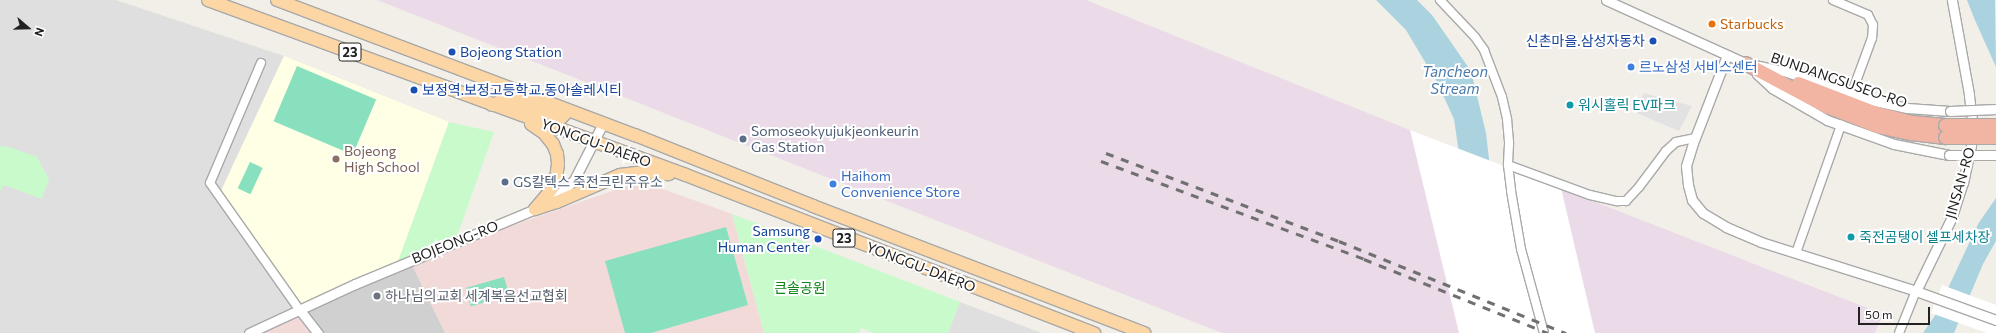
<!DOCTYPE html>
<meta charset="utf-8">
<style>
body{margin:0}
#map{position:relative;width:1996px;height:333px;overflow:hidden;background:#f2efe9;font-family:Commissioner,"Noto Sans KR",sans-serif}
div>[style]{position:absolute}
.residential>*{inset:0;background:#e0dfdf}
.commercial>*{inset:0;background:#f2dad9}
.industrial>*{inset:0;background:#ebdbe8}
.education>*{inset:0;background:#ffffe5}
.religious>*{inset:0;background:#d0d0d0}
.park>*{inset:0;background:#c8facc}
.pitch>*{inset:0;background:#88e0be;transform-origin:0 0}
.parking>*{inset:0;background:#e2e2e2}
.water>*{inset:0;background:#aad3df}
.pier>*{inset:0;background:#fff}
.roads{filter:drop-shadow(1px 0 #a9a9a9) drop-shadow(-1px 0 #a9a9a9) drop-shadow(0 1px #a9a9a9) drop-shadow(0 -1px #a9a9a9)}
.minor>*{height:8px;margin:-4px;padding:0 4px;transform-origin:4px;border-radius:4px;background:#fff}
.tertiary>*{height:9px;margin:-4.5px;padding:0 4.5px;transform-origin:4.5px;border-radius:4.5px;background:#fff}
.primary>*{height:12px;margin:-6px;padding:0 6px;transform-origin:6px;border-radius:6px;background:#fcd6a4}
.trunk>*{height:13px;margin:-6.5px;padding:0 6.5px;transform-origin:6.5px;border-radius:6.5px;background:#f2b4a3}
.rail>*{height:3px;margin-top:-1.5px;transform-origin:0;background:repeating-linear-gradient(90deg,#707070 0 8px,transparent 0 16px)}
.bridges{filter:drop-shadow(1px 0 #a9a9a9) drop-shadow(-1px 0 #a9a9a9) drop-shadow(0 1px #a9a9a9) drop-shadow(0 -1px #a9a9a9)}
.tertiary-bridge>*{height:9px;margin:-4.5px;padding:0 4.5px;transform-origin:4.5px;border-radius:4.5px;background:#fff}
.trunk-bridge>*{height:13px;margin:-6.5px;padding:0 6.5px;transform-origin:6.5px;border-radius:6.5px;background:#f2b4a3}
.dots>*{width:11px;height:11px;translate:-50% -50%;box-sizing:border-box;border:2px solid #fff;border-radius:50%}
span{translate:-50% -50%;white-space:nowrap;text-align:center;line-height:1.15;-webkit-text-stroke:4px #fff;paint-order:stroke}
.shield-label span{padding:1px 3px;background:#fff;border:1px solid;border-radius:3px;-webkit-text-stroke-width:0}
.shield-label{font-size:13px;color:#222;font-weight:700}
.food-label{font-size:14px;color:#c56008}
.left{translate:0 -50%;text-align:left}
.transit-label{font-size:14px;color:#164399}
.right{translate:-100% -50%;text-align:right}
.shop-label{font-size:14px;color:#366cbe}
.street-label{font-size:14px;color:#222}
.culture-label{font-size:14px;color:#0d838f}
.service-label{font-size:14px;color:#4e5e75}
.education-label{font-size:14px;color:#785e54}
.park-label{font-size:14px;color:#0c8416}
.worship-label{font-size:14px;color:#5b616d}
.water-label{font-size:15px;color:#4a7aab;font-style:italic}
.north{position:absolute;left:8px;top:8px;width:40px;height:40px;-webkit-text-stroke:3px #fff;paint-order:stroke;rotate:110deg;font-size:11px;font-weight:700;line-height:16px;text-align:center;color:#222}
.north::after{content:'';display:block;margin:auto;width:14px;height:18px;background:#222;clip-path:polygon(50% 0,100% 100%,50% 72%,0 100%)}
.scale{position:absolute;left:1858px;top:307px;width:72px;height:18px;box-sizing:border-box;border:2px solid #222;border-top:0;padding-left:5px;font-size:12px;line-height:14px;white-space:nowrap;color:#222;-webkit-text-stroke:3px #fff;paint-order:stroke}
</style>
<div id="map">
<div class="residential">
<div style="clip-path:polygon(0 0,116px 0,284px 56px,219px 195px,299px 309px,249px 333px,0 333px)"></div>
<div style="clip-path:polygon(960px 302px,1042px 333px,948px 333px)"></div>
</div>
<div class="commercial">
<div style="clip-path:polygon(641px 181px,732px 214px,764px 333px,445px 333px,410px 261px)"></div>
<div style="clip-path:polygon(299px 309px,318px 333px,249px 333px)"></div>
</div>
<div class="industrial">
<div style="clip-path:polygon(377px 0,1086px 0,1410px 130px,1883px 314px,1875px 333px,1222px 333px)"></div>
</div>
<div class="education">
<div style="clip-path:polygon(284px 56px,449px 122px,396px 267px,299px 309px,219px 195px)"></div>
</div>
<div class="religious">
<div style="clip-path:polygon(410px 261px,445px 333px,318px 333px,299px 309px)"></div>
</div>
<div class="park">
<div style="clip-path:polygon(449px 122px,494px 132px,455px 242px,396px 267px)"></div>
<div style="clip-path:polygon(0 146px,9px 147px,37px 157px,49px 179px,42px 199px,4px 185px,0 191px)"></div>
<div style="clip-path:polygon(732px 214px,960px 302px,948px 333px,873px 333px,861px 328px,859px 333px,764px 333px)"></div>
</div>
<div class="pitch">
<div style="left:297px;top:66px;width:86px;height:60px;rotate:23deg"></div>
<div style="left:250px;top:162px;width:14px;height:29px;rotate:25deg"></div>
<div style="clip-path:polygon(726px 227px,748px 305px,651px 333px,625px 333px,605px 261px)"></div>
<div style="left:504px;top:277px;width:19px;height:40px;rotate:74deg"></div>
</div>
<div class="parking">
<div style="clip-path:polygon(1644px 93px,1692px 106px,1679px 131px,1634px 112px)"></div>
</div>
<div class="water">
<div style="clip-path:polygon(1376px 0,1417px 0,1432px 15px,1471px 71px,1486px 133px,1509px 333px,1468px 216px,1454px 119px,1437px 82px,1406px 30px)"></div>
<div style="clip-path:polygon(1967px 0,1995px 0,1996px 67px,1974px 18px)"></div>
<div style="clip-path:polygon(1996px 198px,1996px 241px,1983px 264px,1954px 333px,1923px 333px,1936px 314px,1978px 224px)"></div>
</div>
<div class="pier">
<div style="clip-path:polygon(1410px 130px,1561px 188px,1595px 333px,1459px 333px)"></div>
<div style="clip-path:polygon(1942px 285px,1996px 305px,1996px 333px,1987px 333px,1931px 313px)"></div>
</div>
<div class="roads">
<div class="minor">
<div style="left:1440px;top:0;width:51px;rotate:46.6deg"></div>
<div style="left:1475px;top:37px;width:16px;rotate:55deg"></div>
<div style="left:1484px;top:50px;width:50px;rotate:69deg"></div>
<div style="left:1502px;top:97px;width:23px;rotate:77deg"></div>
<div style="left:1507px;top:119px;width:25px;rotate:85deg"></div>
<div style="left:1509px;top:144px;width:21px;rotate:93deg"></div>
<div style="left:1508px;top:165px;width:26px;rotate:83deg"></div>
<div style="left:1511px;top:191px;width:59px;rotate:80.2deg"></div>
<div style="left:1521px;top:249px;width:87px;rotate:74.7deg"></div>
<div style="left:1833px;top:0;width:38px;rotate:23deg"></div>
<div style="left:1868px;top:15px;width:11px;rotate:63deg"></div>
<div style="left:1873px;top:25px;width:13px;rotate:94deg"></div>
<div style="left:1872px;top:38px;width:61px;rotate:110.2deg"></div>
<div style="left:261px;top:63px;width:130px;rotate:113deg"></div>
<div style="left:210px;top:183px;width:154px;rotate:54.8deg"></div>
<div style="left:1508px;top:165px;width:87px;rotate:20.1deg"></div>
<div style="left:1590px;top:195px;width:28px;rotate:13deg"></div>
<div style="left:1617px;top:201px;width:9px"></div>
<div style="left:1626px;top:201px;width:19px;rotate:-47deg"></div>
<div style="left:1639px;top:187px;width:45px;rotate:-53.1deg"></div>
<div style="left:1666px;top:151px;width:13px;rotate:-42deg"></div>
<div style="left:1676px;top:142px;width:19px;rotate:-12deg"></div>
<div style="left:1796px;top:253px;width:136px;rotate:-70.6deg"></div>
<div style="left:1899px;top:333px;width:45px;rotate:-68deg"></div>
</div>
<div class="tertiary">
<div style="left:1606px;top:0;width:153px;rotate:24.4deg"></div>
<div style="left:1745px;top:63px;width:40px;rotate:12deg"></div>
<div style="left:1784px;top:71px;width:82px;rotate:19.3deg"></div>
<div style="left:1861px;top:98px;width:47px;rotate:12.3deg"></div>
<div style="left:1907px;top:108px;width:43px;rotate:4deg"></div>
<div style="left:1727px;top:55px;width:94px;rotate:111.1deg"></div>
<div style="left:1693px;top:143px;width:24px;rotate:107deg"></div>
<div style="left:1686px;top:166px;width:19px;rotate:84deg"></div>
<div style="left:1688px;top:185px;width:16px;rotate:75deg"></div>
<div style="left:1692px;top:200px;width:17px;rotate:50deg"></div>
<div style="left:1703px;top:213px;width:27px;rotate:31deg"></div>
<div style="left:1726px;top:227px;width:38px;rotate:23deg"></div>
<div style="left:1761px;top:242px;width:163px;rotate:17.5deg"></div>
<div style="left:1916px;top:291px;width:85px;rotate:19.9deg"></div>
<div style="left:1757px;top:74px;width:21px;rotate:43deg"></div>
<div style="left:1772px;top:88px;width:64px;rotate:30.2deg"></div>
<div style="left:1827px;top:120px;width:71px;rotate:19.7deg"></div>
<div style="left:1894px;top:144px;width:56px;rotate:11.3deg"></div>
<div style="left:1916px;top:291px;width:80px;rotate:-64.1deg"></div>
<div style="left:1951px;top:219px;width:38px;rotate:-72deg"></div>
<div style="left:1963px;top:183px;width:39px;rotate:-78deg"></div>
<div style="left:1971px;top:145px;width:25px;rotate:-88deg"></div>
<div style="left:1972px;top:120px;width:26px;rotate:-97deg"></div>
<div style="left:1969px;top:94px;width:96px;rotate:-100.3deg"></div>
<div style="left:299px;top:309px;width:31px;rotate:52deg"></div>
<div style="left:249px;top:333px;width:117px;rotate:-24.8deg"></div>
<div style="left:355px;top:284px;width:195px;rotate:-22.6deg"></div>
<div style="left:535px;top:209px;width:26px;rotate:-31deg"></div>
<div style="left:557px;top:196px;width:23px;rotate:-43deg"></div>
<div style="left:574px;top:180px;width:64px;rotate:-63deg"></div>
</div>
<div class="primary">
<div style="left:208px;top:0;width:509px;rotate:20.11deg"></div>
<div style="left:686px;top:175px;width:438px;rotate:21.2deg"></div>
<div style="left:277px;top:0;width:383px;rotate:20.7deg"></div>
<div style="left:635px;top:135px;width:192px;rotate:21.7deg"></div>
<div style="left:813px;top:206px;width:355px;rotate:21deg"></div>
<div style="left:492px;top:105px;width:15px;rotate:-23deg"></div>
<div style="left:506px;top:99px;width:58px;rotate:19.1deg"></div>
<div style="left:561px;top:118px;width:6px;rotate:-45deg"></div>
<div style="left:565px;top:114px;width:7px;rotate:-117deg"></div>
<div style="left:531px;top:124px;width:16px;rotate:35deg"></div>
<div style="left:544px;top:133px;width:14px;rotate:51deg"></div>
<div style="left:553px;top:144px;width:11px;rotate:68deg"></div>
<div style="left:557px;top:154px;width:10px;rotate:84deg"></div>
<div style="left:558px;top:164px;width:14px;rotate:98deg"></div>
<div style="left:556px;top:178px;width:13px;rotate:113deg"></div>
<div style="left:551px;top:190px;width:25px;rotate:130deg"></div>
<div style="left:535px;top:209px;width:23px;rotate:-18deg"></div>
<div style="left:557px;top:202px;width:69px;rotate:-23.2deg"></div>
<div style="left:620px;top:175px;width:24px;rotate:-7deg"></div>
<div style="left:644px;top:172px;width:25px;rotate:5deg"></div>
</div>
<div class="trunk">
<div style="left:1745px;top:63px;width:92px;rotate:28deg"></div>
<div style="left:1826px;top:106px;width:55px;rotate:21.4deg"></div>
<div style="left:1877px;top:126px;width:35px;rotate:12deg"></div>
<div style="left:1911px;top:133px;width:34px;rotate:7deg"></div>
<div style="left:1798px;top:83px;width:80px;rotate:21.1deg"></div>
<div style="left:1873px;top:112px;width:40px;rotate:14.4deg"></div>
<div style="left:1912px;top:122px;width:33px;rotate:5deg"></div>
</div>
</div>
<div class="rail">
<div style="left:1106px;top:153px;width:249px;rotate:20.7deg"></div>
<div style="left:1339px;top:241px;width:245px;rotate:22.1deg"></div>
<div style="left:1101px;top:161px;width:281px;rotate:20.4deg"></div>
<div style="left:1364px;top:259px;width:198px;rotate:21.9deg"></div>
</div>
<div class="bridges">
<div class="tertiary-bridge">
<div style="left:1950px;top:111px;width:46px;rotate:-2.5deg"></div>
<div style="left:1949px;top:155px;width:47px"></div>
</div>
<div class="trunk-bridge">
<div style="left:1945px;top:125px;width:51px"></div>
<div style="left:1945px;top:137px;width:51px"></div>
</div>
</div>
<div class="dots">
<div style="left:1712px;top:24px;background:#e8710a"></div>
<div style="left:1653px;top:41px;background:#1a4fb4"></div>
<div style="left:452px;top:52px;background:#1a4fb4"></div>
<div style="left:1631px;top:67px;background:#3f7fe0"></div>
<div style="left:414px;top:90px;background:#1a4fb4"></div>
<div style="left:1570px;top:105px;background:#0f9aa8"></div>
<div style="left:743px;top:139px;background:#5c6f8a"></div>
<div style="left:336px;top:159px;background:#8d6e63"></div>
<div style="left:505px;top:182px;background:#5c6f8a"></div>
<div style="left:833px;top:184px;background:#3f7fe0"></div>
<div style="left:1851px;top:237px;background:#0f9aa8"></div>
<div style="left:818px;top:239px;background:#1a4fb4"></div>
<div style="left:377px;top:296px;background:#6b7280"></div>
</div>
<div class="shield-label">
<span style="left:350px;top:52px">23</span>
<span style="left:844px;top:238px">23</span>
</div>
<div class="food-label">
<span class="left" style="left:1720px;top:24px">Starbucks</span>
</div>
<div class="transit-label">
<span class="right" style="left:1645px;top:41px">신촌마을.삼성자동차</span>
<span class="left" style="left:460px;top:52px">Bojeong Station</span>
<span class="left" style="left:422px;top:90px">보정역.보정고등학교.동아솔레시티</span>
<span class="right" style="left:810px;top:239px">Samsung<br>Human Center</span>
</div>
<div class="shop-label">
<span class="left" style="left:1639px;top:67px">르노삼성 서비스센터</span>
<span class="left" style="left:841px;top:184px">Haihom<br>Convenience Store</span>
</div>
<div class="street-label">
<span style="left:1839px;top:80px;rotate:19deg">BUNDANGSUSEO-RO</span>
<span style="left:596px;top:143px;rotate:20deg">YONGGU-DAERO</span>
<span style="left:1960px;top:183px;rotate:-74deg">JINSAN-RO</span>
<span style="left:455px;top:242px;rotate:-22deg">BOJEONG-RO</span>
<span style="left:921px;top:267px;rotate:21deg">YONGGU-DAERO</span>
</div>
<div class="culture-label">
<span class="left" style="left:1578px;top:105px">워시홀릭 EV파크</span>
<span class="left" style="left:1859px;top:237px">죽전곰탱이 셀프세차장</span>
</div>
<div class="service-label">
<span class="left" style="left:751px;top:139px">Somoseokyujukjeonkeurin<br>Gas Station</span>
<span class="left" style="left:513px;top:182px">GS칼텍스 죽전크린주유소</span>
</div>
<div class="education-label">
<span class="left" style="left:344px;top:159px">Bojeong<br>High School</span>
</div>
<div class="park-label">
<span style="left:800px;top:288px">큰솔공원</span>
</div>
<div class="worship-label">
<span class="left" style="left:385px;top:296px">하나님의교회 세계복음선교협회</span>
</div>
<div class="water-label">
<span style="left:1455px;top:80px">Tancheon<br>Stream</span>
</div>
<div class="north">N</div>
<div class="scale">50 m</div>
</div>
